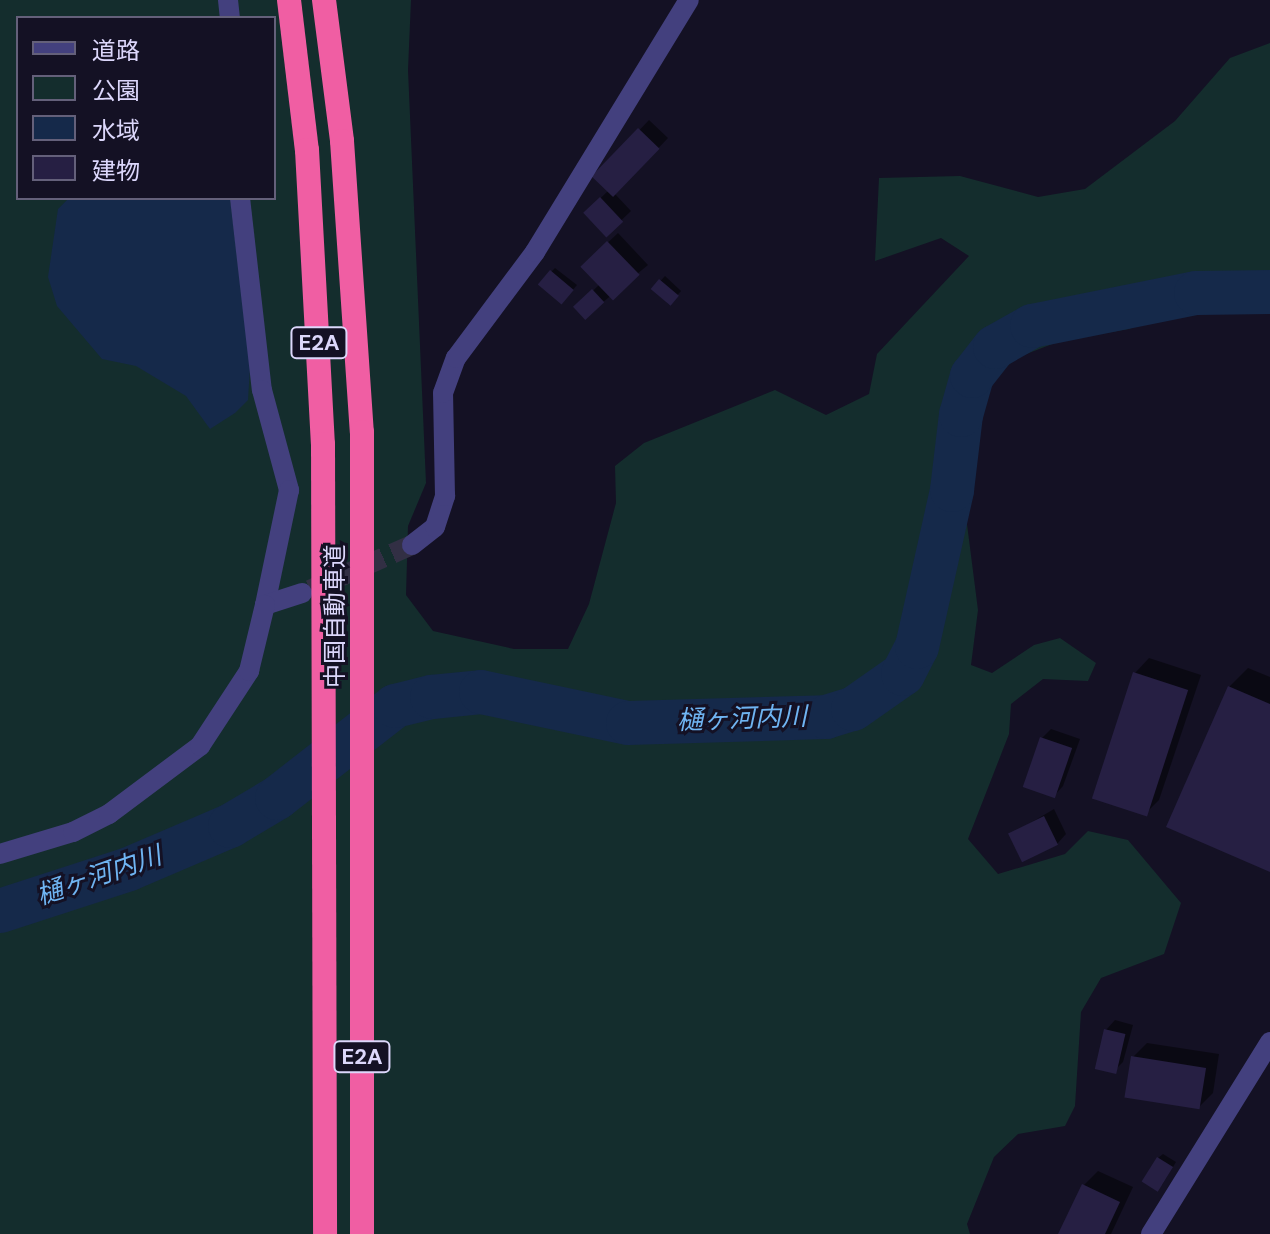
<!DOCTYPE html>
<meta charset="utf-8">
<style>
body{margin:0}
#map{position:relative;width:1270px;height:1234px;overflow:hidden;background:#141124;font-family:"DM Sans","Noto Sans JP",sans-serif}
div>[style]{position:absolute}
.green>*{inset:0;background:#142d2d}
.water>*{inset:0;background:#15294a}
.shadow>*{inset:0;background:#0007;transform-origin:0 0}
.river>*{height:44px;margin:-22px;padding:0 22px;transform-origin:22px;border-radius:22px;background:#15294a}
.building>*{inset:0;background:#261f43;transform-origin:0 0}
.minor-tunnel>*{height:20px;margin-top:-10px;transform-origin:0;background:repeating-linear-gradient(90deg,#322f44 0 20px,transparent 0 30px)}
.minor>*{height:20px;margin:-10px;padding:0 10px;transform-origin:10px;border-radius:10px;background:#43407e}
.highway>*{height:24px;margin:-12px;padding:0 12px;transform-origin:12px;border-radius:12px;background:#f05ea3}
span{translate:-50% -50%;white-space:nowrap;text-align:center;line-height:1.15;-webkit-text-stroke:6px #141124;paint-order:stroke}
.shield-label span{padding:2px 6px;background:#141124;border:2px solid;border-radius:6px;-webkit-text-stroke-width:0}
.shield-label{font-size:22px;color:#dcd7fb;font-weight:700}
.street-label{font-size:24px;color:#dcd7fb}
.water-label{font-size:26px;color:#6fb4f2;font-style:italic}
.legend{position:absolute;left:16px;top:16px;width:260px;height:184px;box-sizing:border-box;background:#141124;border:2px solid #64607a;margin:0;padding:10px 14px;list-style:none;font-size:24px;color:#dcd7fb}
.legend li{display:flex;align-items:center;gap:16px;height:40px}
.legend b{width:40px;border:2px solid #64607a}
</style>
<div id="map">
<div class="green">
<div style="clip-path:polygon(evenodd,0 0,411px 0,408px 70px,426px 483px,408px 526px,406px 595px,433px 631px,514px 649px,568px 649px,589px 604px,616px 503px,615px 466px,644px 443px,775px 390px,826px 415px,869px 394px,877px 354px,969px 256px,941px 238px,875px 261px,879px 178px,960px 176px,1038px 197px,1085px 189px,1175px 121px,1230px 58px,1270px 43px,1270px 284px,1216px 285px,1129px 329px,1060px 341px,1016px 358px,985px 387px,969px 426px,962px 485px,978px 610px,971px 665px,992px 673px,1034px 645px,1060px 638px,1096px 663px,1088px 681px,1043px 679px,1011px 704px,1009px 734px,968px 839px,998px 874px,1065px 854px,1088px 831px,1128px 840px,1181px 903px,1164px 954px,1101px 978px,1081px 1012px,1075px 1106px,1065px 1126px,1018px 1134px,994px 1157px,967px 1224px,970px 1234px,0 1234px,0 0,18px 18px,274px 18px,274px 198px,18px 198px,18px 18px)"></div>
</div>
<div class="water">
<div style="clip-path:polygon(69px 198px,230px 198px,250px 367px,248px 400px,235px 413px,210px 429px,186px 396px,136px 366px,102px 359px,57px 306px,48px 277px,58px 209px)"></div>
</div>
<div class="shadow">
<div style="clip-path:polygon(649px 120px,668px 138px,615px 194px,631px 211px,607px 234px,586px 212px,609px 190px,595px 177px)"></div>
<div style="clip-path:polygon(618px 233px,648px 265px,585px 317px,576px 307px,600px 284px,583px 266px)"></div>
<div style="clip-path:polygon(555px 268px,577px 285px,567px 297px,551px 272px)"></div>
<div style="left:665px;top:276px;width:22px;height:18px;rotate:43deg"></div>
<div style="clip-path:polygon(1149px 658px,1201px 675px,1159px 800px,1145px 814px,1135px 673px)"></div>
<div style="clip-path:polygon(1248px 668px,1270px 677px,1270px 870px,1229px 687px)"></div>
<div style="clip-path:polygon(1051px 729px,1080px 739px,1063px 786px,1054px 796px,1042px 738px)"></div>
<div style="clip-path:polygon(1054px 809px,1066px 834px,1057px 844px,1010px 835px)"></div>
<div style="clip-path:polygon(1115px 1020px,1133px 1025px,1123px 1062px,1114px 1071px,1106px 1030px)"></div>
<div style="clip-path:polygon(1147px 1043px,1219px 1054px,1213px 1093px,1199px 1107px,1133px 1057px)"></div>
<div style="clip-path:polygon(1163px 1154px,1176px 1162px,1162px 1185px,1158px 1158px)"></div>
<div style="clip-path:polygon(1098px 1171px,1133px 1187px,1111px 1234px,1060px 1234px,1084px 1185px)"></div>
</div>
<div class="river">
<div style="left:0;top:911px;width:136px;rotate:-18deg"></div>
<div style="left:129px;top:869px;width:110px;rotate:-23.1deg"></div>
<div style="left:230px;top:826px;width:55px;rotate:-30.8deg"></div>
<div style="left:277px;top:798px;width:150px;rotate:-37.9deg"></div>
<div style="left:395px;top:706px;width:38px;rotate:-14deg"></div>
<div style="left:432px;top:697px;width:49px;rotate:-5.8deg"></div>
<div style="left:481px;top:692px;width:150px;rotate:11.9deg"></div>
<div style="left:628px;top:723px;width:198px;rotate:-1.7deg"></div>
<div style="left:826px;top:717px;width:28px;rotate:-17deg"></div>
<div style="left:853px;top:709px;width:61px;rotate:-35deg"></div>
<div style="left:903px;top:674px;width:30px;rotate:-63deg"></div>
<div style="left:917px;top:647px;width:161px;rotate:-77.4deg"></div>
<div style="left:952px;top:490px;width:76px;rotate:-83.2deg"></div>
<div style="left:961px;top:415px;width:41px;rotate:-74.2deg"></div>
<div style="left:972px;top:376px;width:37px;rotate:-52deg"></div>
<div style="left:995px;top:347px;width:43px;rotate:-29.6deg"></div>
<div style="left:1032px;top:326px;width:167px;rotate:-11.4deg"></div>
<div style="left:1196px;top:293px;width:74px;rotate:-0.8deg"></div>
</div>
<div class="building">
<div style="left:638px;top:128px;width:30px;height:67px;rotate:44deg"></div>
<div style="left:600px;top:197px;width:34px;height:23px;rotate:47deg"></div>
<div style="left:607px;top:241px;width:47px;height:37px;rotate:46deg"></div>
<div style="left:550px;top:270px;width:31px;height:19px;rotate:40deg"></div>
<div style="left:659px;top:279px;width:26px;height:13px;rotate:40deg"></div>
<div style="left:592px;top:289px;width:18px;height:26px;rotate:47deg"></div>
<div style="left:1133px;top:672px;width:58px;height:133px;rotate:18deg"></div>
<div style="clip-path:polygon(1228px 686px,1270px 704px,1270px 872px,1166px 827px)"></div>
<div style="left:1040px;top:737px;width:34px;height:53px;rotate:19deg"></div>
<div style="left:1044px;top:816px;width:32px;height:40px;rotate:64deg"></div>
<div style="left:1104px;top:1029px;width:22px;height:41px;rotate:13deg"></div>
<div style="left:1131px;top:1056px;width:76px;height:42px;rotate:9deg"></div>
<div style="left:1157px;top:1157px;width:19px;height:29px;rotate:32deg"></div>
<div style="clip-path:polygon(1082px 1184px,1120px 1202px,1105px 1234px,1058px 1234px)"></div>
</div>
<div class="minor-tunnel">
<div style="left:310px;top:590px;width:111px;rotate:-23.8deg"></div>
</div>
<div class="minor">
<div style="left:228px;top:0;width:18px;rotate:84deg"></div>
<div style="left:240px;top:198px;width:193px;rotate:83.5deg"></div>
<div style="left:262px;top:390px;width:104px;rotate:74.9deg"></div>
<div style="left:289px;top:490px;width:117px;rotate:101.8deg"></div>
<div style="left:265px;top:605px;width:39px;rotate:-18deg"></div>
<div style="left:412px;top:545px;width:29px;rotate:-38deg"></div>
<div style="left:435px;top:527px;width:33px;rotate:-72deg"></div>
<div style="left:445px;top:496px;width:103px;rotate:-91.1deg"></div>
<div style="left:443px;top:393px;width:37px;rotate:-70deg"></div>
<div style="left:456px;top:358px;width:132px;rotate:-53.3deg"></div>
<div style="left:535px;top:252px;width:295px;rotate:-58.6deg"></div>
<div style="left:0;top:854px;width:76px;rotate:-16.8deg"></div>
<div style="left:73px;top:832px;width:40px;rotate:-26.6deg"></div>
<div style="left:109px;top:814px;width:114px;rotate:-36.8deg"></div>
<div style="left:200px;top:746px;width:90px;rotate:-56.8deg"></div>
<div style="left:249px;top:671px;width:68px;rotate:-76.4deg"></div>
<div style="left:1151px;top:1234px;width:226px;rotate:-58.2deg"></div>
</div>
<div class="highway">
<div style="left:289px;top:0;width:151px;rotate:83.2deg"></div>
<div style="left:307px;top:150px;width:294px;rotate:86.9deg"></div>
<div style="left:323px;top:444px;width:790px;rotate:89.85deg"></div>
<div style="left:324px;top:0;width:142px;rotate:82.7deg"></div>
<div style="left:342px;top:141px;width:292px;rotate:86.1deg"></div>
<div style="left:362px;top:432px;width:802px;rotate:90deg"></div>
</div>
<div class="shield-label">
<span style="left:319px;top:343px">E2A</span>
<span style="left:362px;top:1057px">E2A</span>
</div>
<div class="street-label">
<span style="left:335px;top:616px;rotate:-90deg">中国自動車道</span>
</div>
<div class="water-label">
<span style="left:742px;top:719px;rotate:-2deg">樋ヶ河内川</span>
<span style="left:99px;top:876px;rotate:-19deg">樋ヶ河内川</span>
</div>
<ul class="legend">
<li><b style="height:10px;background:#43407e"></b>道路</li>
<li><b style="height:22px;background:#142d2d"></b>公園</li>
<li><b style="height:22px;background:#15294a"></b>水域</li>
<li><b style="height:22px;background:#261f43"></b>建物</li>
</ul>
</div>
